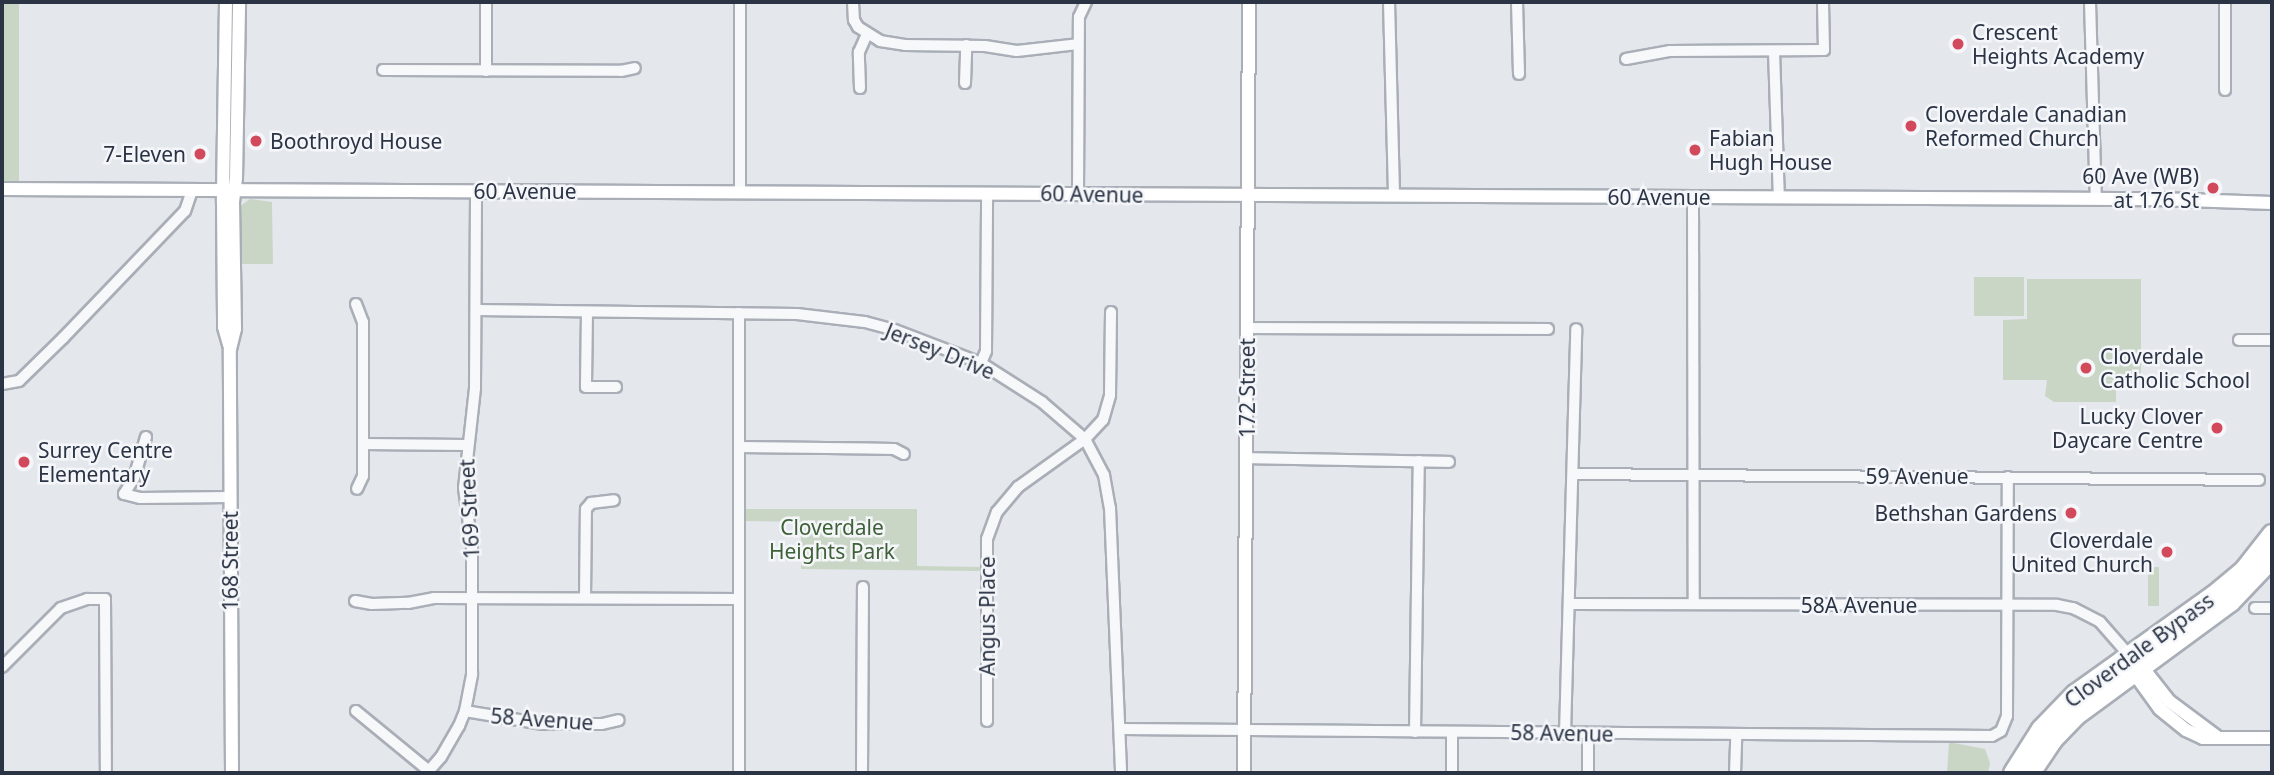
<!DOCTYPE html>
<style>
body{margin:0}
#map{position:relative;width:2274px;height:775px;overflow:hidden;background:#e4e7ec;font-family:"Noto Sans",sans-serif}
div>[style]{position:absolute}
.green>*{inset:0;background:#c9d6c5;transform-origin:0 0}
.roads{filter:drop-shadow(2px 0 #a9aeb7) drop-shadow(-2px 0 #a9aeb7) drop-shadow(0 2px #a9aeb7) drop-shadow(0 -2px #a9aeb7)}
.street>*{height:10px;margin:-5px;padding:0 5px;transform-origin:5px;border-radius:5px;background:#f7f8fa}
.secondary>*{height:12px;margin:-6px;padding:0 6px;transform-origin:6px;border-radius:6px;background:#fff}
.highway>*{height:18px;margin:-9px;padding:0 9px;transform-origin:9px;border-radius:9px;background:#fff}
.dots>*{width:19px;height:19px;translate:-50% -50%;box-sizing:border-box;border:4px solid #f4f6f9;border-radius:50%}
span{translate:-50% -50%;white-space:nowrap;text-align:center;line-height:1.15;-webkit-text-stroke:5px #f4f6f9;paint-order:stroke}
.poi-label{font-size:21px;color:#2b3445}
.left{translate:0 -50%;text-align:left}
.right{translate:-100% -50%;text-align:right}
.street-label{font-size:21px;color:#2b3445}
.park-label{font-size:21px;color:#3f6138}
.frame{position:absolute;inset:0;border:4px solid #2b3445;pointer-events:none}
</style>
<div id="map">
<div class="green">
<div style="left:2px;top:2px;width:17px;height:182px"></div>
<div style="clip-path:polygon(250px 199px,272px 202px,273px 264px,240px 264px,239px 207px)"></div>
<div style="left:1974px;top:277px;width:50px;height:39px"></div>
<div style="clip-path:polygon(2027px 279px,2141px 279px,2141px 380px,2102px 380px,2116px 381px,2116px 402px,2054px 402px,2045px 396px,2047px 380px,2003px 380px,2003px 320px,2027px 319px)"></div>
<div style="clip-path:polygon(744px 509px,917px 509px,917px 566px,980px 567px,980px 571px,801px 569px,801px 522px,744px 521px)"></div>
<div style="left:2148px;top:567px;width:11px;height:39px"></div>
<div style="clip-path:polygon(1949px 742px,1985px 749px,1990px 763px,1988px 773px,1947px 773px)"></div>
</div>
<div class="roads">
<div class="street">
<div style="left:853px;top:2px;width:18px;rotate:87deg"></div>
<div style="left:854px;top:20px;width:8px;rotate:60deg"></div>
<div style="left:858px;top:27px;width:26px;rotate:32deg"></div>
<div style="left:880px;top:41px;width:25px;rotate:9deg"></div>
<div style="left:905px;top:45px;width:80px;rotate:0.7deg"></div>
<div style="left:985px;top:46px;width:32px;rotate:9deg"></div>
<div style="left:1017px;top:51px;width:61px;rotate:-6.5deg"></div>
<div style="left:1389px;top:2px;width:193px;rotate:88.5deg"></div>
<div style="left:1517px;top:2px;width:72px;rotate:88.4deg"></div>
<div style="left:2090px;top:2px;width:197px;rotate:88.3deg"></div>
<div style="left:2225px;top:2px;width:88px;rotate:90deg"></div>
<div style="left:1774px;top:51px;width:147px;rotate:88.1deg"></div>
<div style="left:1626px;top:59px;width:45px;rotate:-10.3deg"></div>
<div style="left:1670px;top:51px;width:154px;rotate:-0.4deg"></div>
<div style="left:1824px;top:50px;width:48px;rotate:-91.2deg"></div>
<div style="left:383px;top:70px;width:238px;rotate:0.2deg"></div>
<div style="left:621px;top:71px;width:14px;rotate:-12deg"></div>
<div style="left:486px;top:71px;width:69px;rotate:-90deg"></div>
<div style="left:965px;top:83px;width:38px;rotate:-88deg"></div>
<div style="left:860px;top:88px;width:36px;rotate:-92deg"></div>
<div style="left:859px;top:52px;width:20px;rotate:-66deg"></div>
<div style="left:740px;top:192px;width:190px;rotate:-90deg"></div>
<div style="left:1078px;top:194px;width:177px;rotate:-89.7deg"></div>
<div style="left:1079px;top:17px;width:17px;rotate:-65deg"></div>
<div style="left:1693px;top:197px;width:407px;rotate:89.9deg"></div>
<div style="left:356px;top:304px;width:19px;rotate:69deg"></div>
<div style="left:363px;top:322px;width:154px;rotate:90deg"></div>
<div style="left:363px;top:476px;width:14px;rotate:115deg"></div>
<div style="left:476px;top:310px;width:321px;rotate:0.7deg"></div>
<div style="left:797px;top:314px;width:68px;rotate:6.7deg"></div>
<div style="left:865px;top:322px;width:28px;rotate:15deg"></div>
<div style="left:892px;top:329px;width:95px;rotate:20.9deg"></div>
<div style="left:981px;top:363px;width:72px;rotate:32.6deg"></div>
<div style="left:1042px;top:402px;width:57px;rotate:40.7deg"></div>
<div style="left:1085px;top:439px;width:41px;rotate:62.2deg"></div>
<div style="left:1104px;top:475px;width:34px;rotate:80deg"></div>
<div style="left:1110px;top:508px;width:265px;rotate:87.6deg"></div>
<div style="left:587px;top:312px;width:75px;rotate:90.8deg"></div>
<div style="left:586px;top:387px;width:30px"></div>
<div style="left:739px;top:313px;width:460px;rotate:90deg"></div>
<div style="left:1247px;top:328px;width:301px;rotate:0.2deg"></div>
<div style="left:2239px;top:340px;width:33px"></div>
<div style="left:981px;top:363px;width:13px;rotate:-67deg"></div>
<div style="left:986px;top:351px;width:158px;rotate:-89.6deg"></div>
<div style="left:2px;top:384px;width:17px;rotate:-10deg"></div>
<div style="left:19px;top:381px;width:62px;rotate:-44.3deg"></div>
<div style="left:63px;top:338px;width:176px;rotate:-46.2deg"></div>
<div style="left:185px;top:211px;width:21px;rotate:-71deg"></div>
<div style="left:146px;top:437px;width:43px;rotate:106.3deg"></div>
<div style="left:134px;top:478px;width:19px;rotate:122deg"></div>
<div style="left:124px;top:494px;width:16px;rotate:14deg"></div>
<div style="left:140px;top:498px;width:90px;rotate:-0.6deg"></div>
<div style="left:364px;top:444px;width:102px;rotate:0.6deg"></div>
<div style="left:739px;top:447px;width:155px;rotate:0.7deg"></div>
<div style="left:894px;top:449px;width:11px;rotate:27deg"></div>
<div style="left:1246px;top:458px;width:203px;rotate:1.1deg"></div>
<div style="left:1573px;top:474px;width:686px;rotate:0.5deg"></div>
<div style="left:585px;top:598px;width:89px;rotate:-89.4deg"></div>
<div style="left:586px;top:509px;width:8px;rotate:-50deg"></div>
<div style="left:591px;top:503px;width:23px;rotate:-7deg"></div>
<div style="left:355px;top:601px;width:17px;rotate:10deg"></div>
<div style="left:372px;top:604px;width:36px;rotate:-2deg"></div>
<div style="left:408px;top:603px;width:26px;rotate:-11deg"></div>
<div style="left:434px;top:598px;width:304px;rotate:0.2deg"></div>
<div style="left:1570px;top:604px;width:487px;rotate:0.1deg"></div>
<div style="left:2057px;top:605px;width:16px;rotate:11deg"></div>
<div style="left:2073px;top:608px;width:30px;rotate:27deg"></div>
<div style="left:2100px;top:622px;width:43px;rotate:48.8deg"></div>
<div style="left:2255px;top:608px;width:17px"></div>
<div style="left:2px;top:667px;width:83px;rotate:-45deg"></div>
<div style="left:61px;top:608px;width:28px;rotate:-19deg"></div>
<div style="left:87px;top:599px;width:18px"></div>
<div style="left:105px;top:599px;width:174px;rotate:89.7deg"></div>
<div style="left:356px;top:711px;width:94px;rotate:39.4deg"></div>
<div style="left:465px;top:711px;width:79px;rotate:9.5deg"></div>
<div style="left:543px;top:724px;width:59px"></div>
<div style="left:602px;top:724px;width:17px;rotate:-13deg"></div>
<div style="left:987px;top:721px;width:182px;rotate:-90deg"></div>
<div style="left:987px;top:539px;width:29px;rotate:-70deg"></div>
<div style="left:997px;top:512px;width:33px;rotate:-50deg"></div>
<div style="left:1018px;top:487px;width:82px;rotate:-35.6deg"></div>
<div style="left:1085px;top:439px;width:26px;rotate:-47deg"></div>
<div style="left:1103px;top:420px;width:26px;rotate:-74deg"></div>
<div style="left:1110px;top:395px;width:83px;rotate:-89.3deg"></div>
<div style="left:1122px;top:729px;width:870px;rotate:0.46deg"></div>
<div style="left:1992px;top:736px;width:10px;rotate:-29deg"></div>
<div style="left:2001px;top:731px;width:16px;rotate:-68deg"></div>
<div style="left:2007px;top:716px;width:239px;rotate:-89.8deg"></div>
<div style="left:1415px;top:732px;width:271px;rotate:-89.2deg"></div>
<div style="left:1565px;top:734px;width:405px;rotate:-88.4deg"></div>
<div style="left:1588px;top:734px;width:39px;rotate:90deg"></div>
<div style="left:427px;top:773px;width:21px;rotate:-49deg"></div>
<div style="left:441px;top:757px;width:36px;rotate:-60deg"></div>
<div style="left:459px;top:726px;width:16px;rotate:-68deg"></div>
<div style="left:465px;top:711px;width:38px;rotate:-79deg"></div>
<div style="left:472px;top:674px;width:127px;rotate:-90deg"></div>
<div style="left:472px;top:547px;width:60px;rotate:-97.7deg"></div>
<div style="left:464px;top:488px;width:101px;rotate:-83.7deg"></div>
<div style="left:475px;top:388px;width:197px;rotate:-89.7deg"></div>
<div style="left:862px;top:773px;width:186px;rotate:-89.7deg"></div>
<div style="left:1452px;top:773px;width:41px;rotate:-90deg"></div>
<div style="left:1735px;top:773px;width:38px;rotate:-88deg"></div>
</div>
<div class="secondary">
<div style="left:226px;top:2px;width:200px;rotate:90.9deg"></div>
<div style="left:223px;top:202px;width:125px;rotate:89.5deg"></div>
<div style="left:224px;top:327px;width:19px;rotate:74deg"></div>
<div style="left:2px;top:189px;width:2156px;rotate:0.27deg"></div>
<div style="left:2158px;top:199px;width:114px;rotate:2deg"></div>
<div style="left:2139px;top:663px;width:48px;rotate:51.7deg"></div>
<div style="left:2169px;top:701px;width:59px;rotate:36.7deg"></div>
<div style="left:2131px;top:669px;width:49px;rotate:54.1deg"></div>
<div style="left:2160px;top:709px;width:33px;rotate:39deg"></div>
<div style="left:2186px;top:730px;width:19px;rotate:25deg"></div>
<div style="left:2203px;top:738px;width:69px"></div>
<div style="left:232px;top:773px;width:424px;rotate:-90.3deg"></div>
<div style="left:230px;top:349px;width:21px;rotate:-76deg"></div>
<div style="left:235px;top:329px;width:127px;rotate:-90.9deg"></div>
<div style="left:233px;top:202px;width:23px;rotate:-83deg"></div>
<div style="left:236px;top:179px;width:177px;rotate:-89deg"></div>
<div style="left:1244px;top:773px;width:771px;rotate:-89.63deg"></div>
</div>
<div class="highway">
<div style="left:2013px;top:773px;width:52px;rotate:-57.5deg"></div>
<div style="left:2041px;top:729px;width:49px;rotate:-45.8deg"></div>
<div style="left:2075px;top:694px;width:171px;rotate:-35.5deg"></div>
<div style="left:2214px;top:595px;width:38px;rotate:-40deg"></div>
<div style="left:2243px;top:571px;width:47px;rotate:-51.9deg"></div>
<div style="left:2031px;top:773px;width:40px;rotate:-56deg"></div>
<div style="left:2053px;top:740px;width:33px;rotate:-46deg"></div>
<div style="left:2076px;top:716px;width:192px;rotate:-36.3deg"></div>
<div style="left:2231px;top:602px;width:59px;rotate:-46.4deg"></div>
</div>
</div>
<div class="dots">
<div style="left:1958px;top:44px;background:#d1495b"></div>
<div style="left:1911px;top:126px;background:#d1495b"></div>
<div style="left:256px;top:141px;background:#d1495b"></div>
<div style="left:1695px;top:150px;background:#d1495b"></div>
<div style="left:200px;top:154px;background:#d1495b"></div>
<div style="left:2213px;top:188px;background:#d1495b"></div>
<div style="left:2086px;top:368px;background:#d1495b"></div>
<div style="left:2217px;top:428px;background:#d1495b"></div>
<div style="left:24px;top:462px;background:#d1495b"></div>
<div style="left:2071px;top:513px;background:#d1495b"></div>
<div style="left:2167px;top:552px;background:#d1495b"></div>
</div>
<div class="poi-label">
<span class="left" style="left:1972px;top:44px">Crescent<br>Heights Academy</span>
<span class="left" style="left:1925px;top:126px">Cloverdale Canadian<br>Reformed Church</span>
<span class="left" style="left:1709px;top:150px">Fabian<br>Hugh House</span>
<span class="left" style="left:270px;top:141px">Boothroyd House</span>
<span class="right" style="left:186px;top:154px">7-Eleven</span>
<span class="right" style="left:2199px;top:188px">60 Ave (WB)<br>at 176 St</span>
<span class="left" style="left:2100px;top:368px">Cloverdale<br>Catholic School</span>
<span class="right" style="left:2203px;top:428px">Lucky Clover<br>Daycare Centre</span>
<span class="left" style="left:38px;top:462px">Surrey Centre<br>Elementary</span>
<span class="right" style="left:2057px;top:513px">Bethshan Gardens</span>
<span class="right" style="left:2153px;top:552px">Cloverdale<br>United Church</span>
</div>
<div class="street-label">
<span style="left:525px;top:191px">60 Avenue</span>
<span style="left:1092px;top:194px;rotate:1deg">60 Avenue</span>
<span style="left:1659px;top:197px">60 Avenue</span>
<span style="left:940px;top:351px;rotate:22deg">Jersey Drive</span>
<span style="left:1247px;top:388px;rotate:-90deg">172 Street</span>
<span style="left:1917px;top:476px">59 Avenue</span>
<span style="left:469px;top:509px;rotate:-93deg">169 Street</span>
<span style="left:230px;top:561px;rotate:-90deg">168 Street</span>
<span style="left:1859px;top:605px">58A Avenue</span>
<span style="left:987px;top:616px;rotate:-90deg">Angus Place</span>
<span style="left:2139px;top:650px;rotate:-36deg">Cloverdale Bypass</span>
<span style="left:542px;top:719px;rotate:4deg">58 Avenue</span>
<span style="left:1562px;top:733px;rotate:1deg">58 Avenue</span>
</div>
<div class="park-label">
<span style="left:832px;top:539px">Cloverdale<br>Heights Park</span>
</div>
<div class="frame"></div>
</div>
